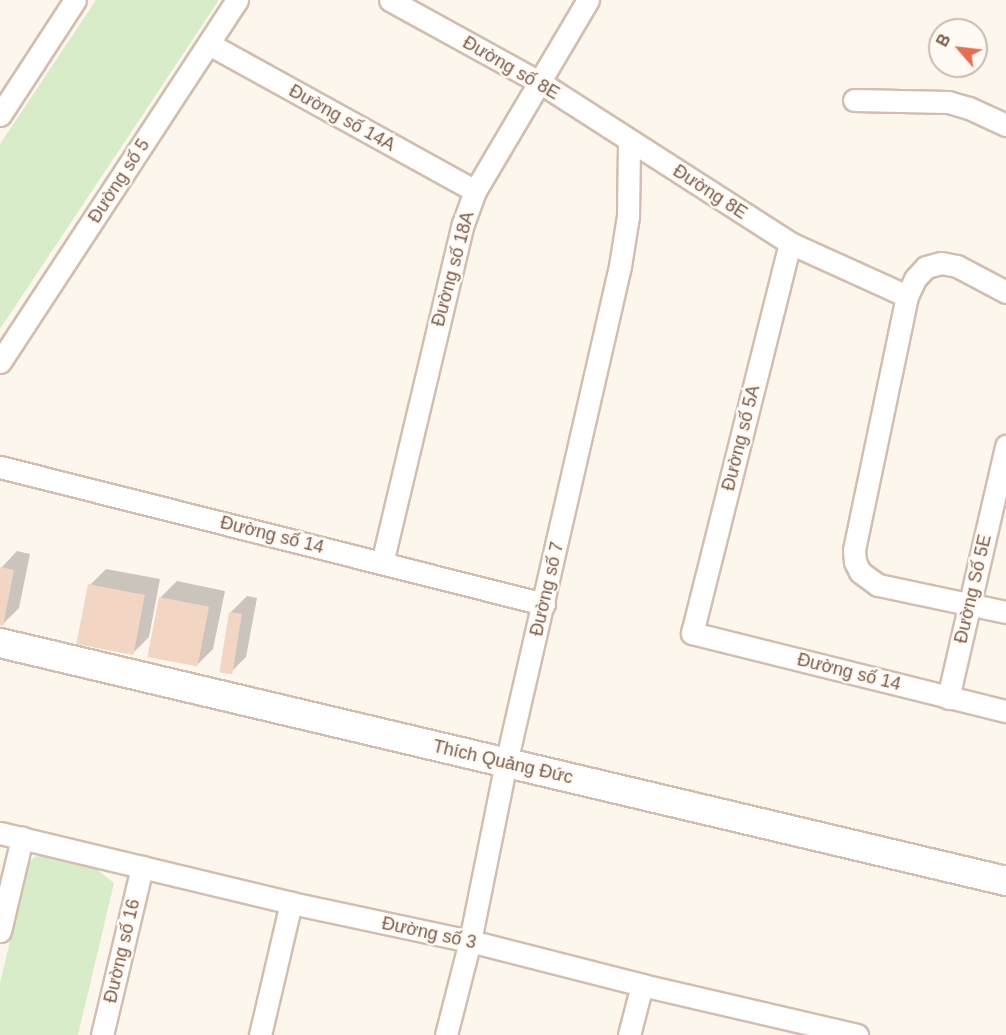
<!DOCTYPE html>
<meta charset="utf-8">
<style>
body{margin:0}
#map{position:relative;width:1006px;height:1035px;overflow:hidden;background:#fdf6ec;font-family:Arial,sans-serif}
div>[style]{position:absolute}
.green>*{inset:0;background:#d8ecc9}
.shadow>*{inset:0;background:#0003}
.building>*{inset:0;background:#f3d5c3;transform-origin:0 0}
.roads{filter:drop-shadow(2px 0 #d1beb0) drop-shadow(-2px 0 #d1beb0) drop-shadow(0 2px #d1beb0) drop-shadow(0 -2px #d1beb0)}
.street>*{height:21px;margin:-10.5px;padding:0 10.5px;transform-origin:10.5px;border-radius:10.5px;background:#fff}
.secondary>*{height:28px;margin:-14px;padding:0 14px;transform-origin:14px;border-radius:14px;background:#fff}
span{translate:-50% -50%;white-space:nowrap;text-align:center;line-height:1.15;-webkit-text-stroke:5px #fffaf3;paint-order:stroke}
.street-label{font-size:18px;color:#7a5c4d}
.north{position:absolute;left:928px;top:18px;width:60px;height:60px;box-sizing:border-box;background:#fffaf3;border:2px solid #cabbb1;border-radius:50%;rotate:298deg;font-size:16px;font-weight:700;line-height:24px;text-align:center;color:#7a5c4d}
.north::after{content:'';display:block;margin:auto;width:21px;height:27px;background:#e76f51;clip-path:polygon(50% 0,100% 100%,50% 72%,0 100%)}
</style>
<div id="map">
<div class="green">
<div style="clip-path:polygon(96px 0,219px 0,0 329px,0 144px)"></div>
<div style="clip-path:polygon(43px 855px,95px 868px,114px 883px,78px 1035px,0 1035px,0 983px,28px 865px,34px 857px)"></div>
</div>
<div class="shadow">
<div style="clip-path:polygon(17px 551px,30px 554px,19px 608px,3px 624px,0 623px,1px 568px)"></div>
<div style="clip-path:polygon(106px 569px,160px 579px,149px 637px,132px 654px,90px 585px)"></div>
<div style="clip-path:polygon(177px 581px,225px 591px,213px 649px,197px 665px,160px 598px)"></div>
<div style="clip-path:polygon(247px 596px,257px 598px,246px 657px,230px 673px,230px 613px)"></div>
</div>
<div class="building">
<div style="clip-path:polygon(0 567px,14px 570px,3px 626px,0 625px)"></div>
<div style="left:88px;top:584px;width:58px;height:61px;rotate:11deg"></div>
<div style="left:159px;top:597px;width:51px;height:61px;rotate:11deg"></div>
<div style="left:229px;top:612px;width:13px;height:61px;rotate:9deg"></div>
</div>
<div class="roads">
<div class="street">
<div style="left:390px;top:0;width:172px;rotate:28.8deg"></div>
<div style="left:541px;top:83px;width:296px;rotate:32.7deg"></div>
<div style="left:790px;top:243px;width:128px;rotate:24.4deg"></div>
<div style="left:209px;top:44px;width:304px;rotate:28.9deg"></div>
<div style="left:854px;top:100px;width:94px;rotate:1.2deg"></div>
<div style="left:948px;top:102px;width:22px;rotate:16deg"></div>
<div style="left:969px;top:108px;width:41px;rotate:24.7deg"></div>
<div style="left:0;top:115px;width:137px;rotate:-56.9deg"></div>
<div style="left:790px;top:243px;width:402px;rotate:104.1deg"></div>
<div style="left:692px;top:633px;width:324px;rotate:14deg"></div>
<div style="left:1006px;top:292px;width:55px;rotate:-152deg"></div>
<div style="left:957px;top:266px;width:16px;rotate:-169deg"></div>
<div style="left:941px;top:263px;width:16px;rotate:165deg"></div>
<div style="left:926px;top:267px;width:16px;rotate:133deg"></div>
<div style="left:915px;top:279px;width:19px;rotate:115deg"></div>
<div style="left:907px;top:296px;width:259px;rotate:101.8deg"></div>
<div style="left:854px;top:550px;width:12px;rotate:85deg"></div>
<div style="left:855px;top:562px;width:11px;rotate:63deg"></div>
<div style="left:860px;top:572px;width:22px;rotate:36deg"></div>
<div style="left:878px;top:585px;width:131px;rotate:11.9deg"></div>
<div style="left:0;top:362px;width:433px;rotate:-56.8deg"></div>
<div style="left:0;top:467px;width:561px;rotate:14.14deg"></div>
<div style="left:382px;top:563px;width:349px;rotate:-76.6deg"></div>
<div style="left:463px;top:224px;width:35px;rotate:-70deg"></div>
<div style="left:475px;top:191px;width:222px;rotate:-59.4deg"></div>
<div style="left:948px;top:698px;width:259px;rotate:-77deg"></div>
<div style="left:0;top:833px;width:299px;rotate:13.5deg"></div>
<div style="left:291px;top:903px;width:183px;rotate:12deg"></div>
<div style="left:470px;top:941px;width:178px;rotate:14.3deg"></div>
<div style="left:642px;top:985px;width:221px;rotate:13.1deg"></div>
<div style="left:0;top:931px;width:96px;rotate:-76.7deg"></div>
<div style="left:102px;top:1035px;width:173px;rotate:-76.6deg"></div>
<div style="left:260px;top:1035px;width:136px;rotate:-76.8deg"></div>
<div style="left:446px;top:1035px;width:97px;rotate:-75.7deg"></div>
<div style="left:470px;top:941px;width:182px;rotate:-78.6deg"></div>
<div style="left:506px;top:763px;width:510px;rotate:-77.08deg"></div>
<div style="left:620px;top:266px;width:51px;rotate:-80.9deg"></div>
<div style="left:628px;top:216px;width:76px;rotate:-89.2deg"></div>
<div style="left:629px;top:1035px;width:52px;rotate:-75.4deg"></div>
</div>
<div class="secondary">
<div style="left:0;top:643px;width:1034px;rotate:13.31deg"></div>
</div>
</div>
<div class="street-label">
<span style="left:511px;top:68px;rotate:30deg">Đường số 8E</span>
<span style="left:342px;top:118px;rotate:29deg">Đường số 14A</span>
<span style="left:119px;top:181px;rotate:-57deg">Đường số 5</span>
<span style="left:710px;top:192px;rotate:33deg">Đường 8E</span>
<span style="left:453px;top:269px;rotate:-75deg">Đường số 18A</span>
<span style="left:741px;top:438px;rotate:-76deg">Đường số 5A</span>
<span style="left:272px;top:535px;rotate:14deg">Đường số 14</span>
<span style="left:547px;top:589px;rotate:-77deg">Đường số 7</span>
<span style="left:973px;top:589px;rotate:-77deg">Đường Số 5E</span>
<span style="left:849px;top:672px;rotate:14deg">Đường số 14</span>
<span style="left:503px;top:762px;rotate:13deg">Thích Quảng Đức</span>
<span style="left:429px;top:933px;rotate:12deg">Đường số 3</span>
<span style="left:122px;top:951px;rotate:-77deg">Đường số 16</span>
</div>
<div class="north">B</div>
</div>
